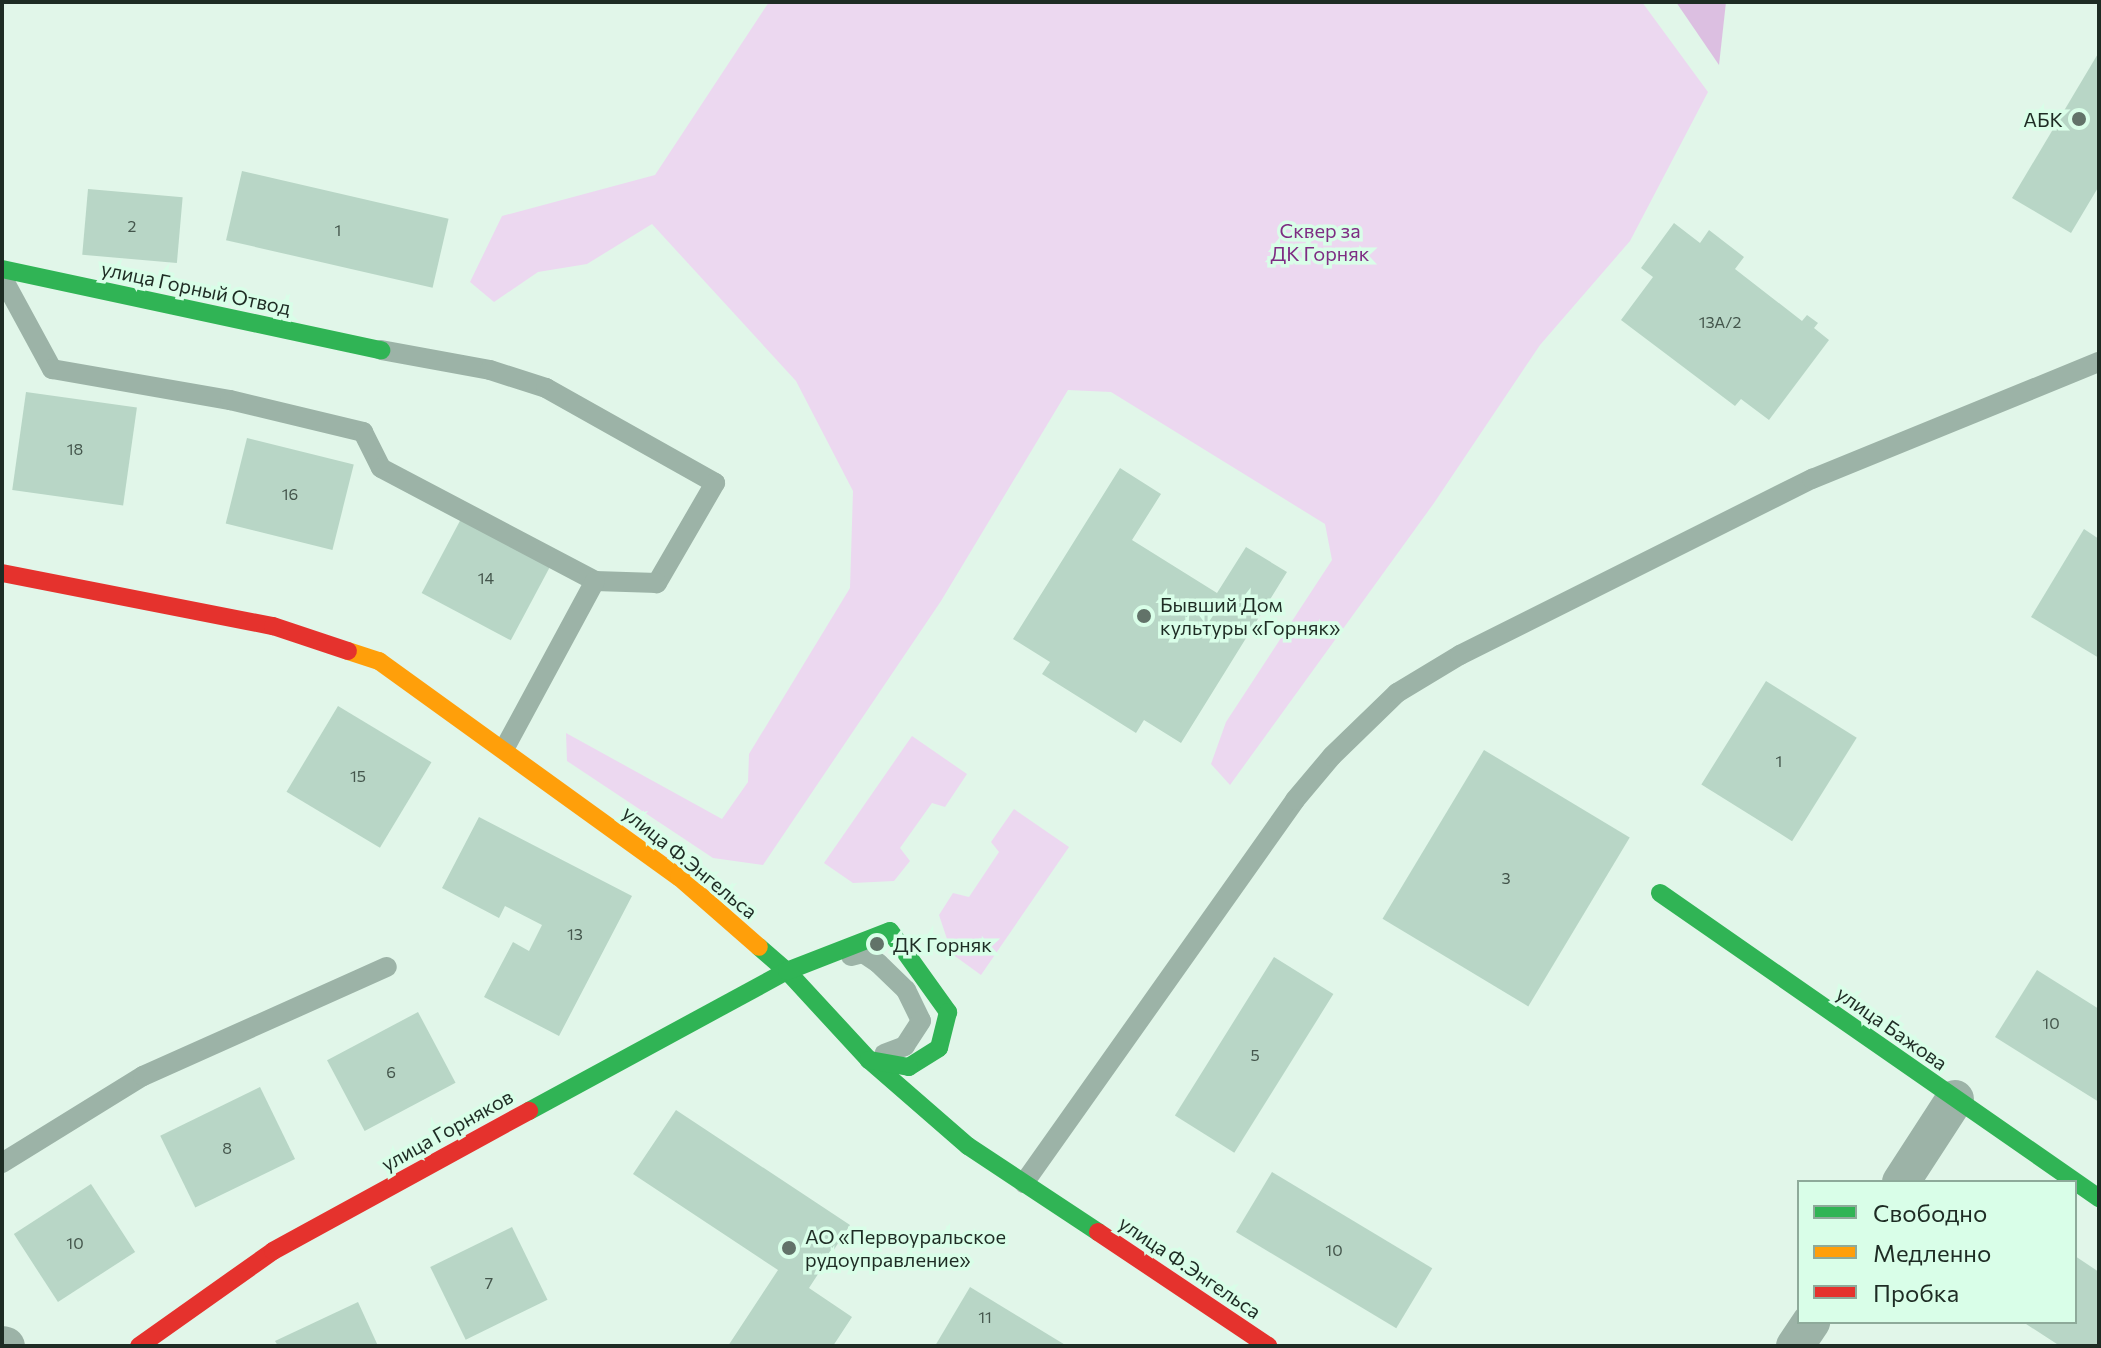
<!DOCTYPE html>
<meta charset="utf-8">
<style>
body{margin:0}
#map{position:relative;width:2101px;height:1348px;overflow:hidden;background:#e1f6e9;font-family:Commissioner,sans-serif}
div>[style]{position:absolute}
.green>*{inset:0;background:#ecd8f0}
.forest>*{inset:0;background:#dcbfe1}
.building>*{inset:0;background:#b8d6c6;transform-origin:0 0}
.lane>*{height:20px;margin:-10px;padding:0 10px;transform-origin:10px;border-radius:10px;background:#9cb3a7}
.street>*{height:38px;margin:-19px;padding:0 19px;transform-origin:19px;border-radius:19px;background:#9cb3a7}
.fast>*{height:18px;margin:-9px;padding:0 9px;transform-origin:9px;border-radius:9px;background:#30b455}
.slow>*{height:18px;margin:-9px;padding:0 9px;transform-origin:9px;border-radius:9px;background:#ff9f0a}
.jam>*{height:18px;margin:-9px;padding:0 9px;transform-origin:9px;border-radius:9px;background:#e5322d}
.dots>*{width:22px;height:22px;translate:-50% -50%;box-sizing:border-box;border:4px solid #d9fee8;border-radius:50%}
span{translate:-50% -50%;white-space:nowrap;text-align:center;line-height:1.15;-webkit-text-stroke:7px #d9fee8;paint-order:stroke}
.number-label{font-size:16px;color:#44564c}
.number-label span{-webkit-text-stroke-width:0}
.poi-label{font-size:20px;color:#1e2c24}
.right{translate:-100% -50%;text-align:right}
.left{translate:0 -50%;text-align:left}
.park-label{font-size:20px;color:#7e2d83}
.street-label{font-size:20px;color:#1e2c24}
.frame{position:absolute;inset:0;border:4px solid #1e2c24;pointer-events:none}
.legend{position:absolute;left:1797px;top:1180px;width:280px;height:144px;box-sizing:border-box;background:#d9fee8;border:2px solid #8eaa9a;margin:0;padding:10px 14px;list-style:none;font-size:24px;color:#1e2c24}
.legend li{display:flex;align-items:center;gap:16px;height:40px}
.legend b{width:40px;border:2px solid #8eaa9a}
</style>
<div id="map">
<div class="green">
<div style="clip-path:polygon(769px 2px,1642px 2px,1708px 92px,1630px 241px,1540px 345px,1434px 503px,1230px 785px,1211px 764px,1226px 722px,1332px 560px,1325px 524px,1111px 392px,1068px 390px,941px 601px,763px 865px,713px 858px,567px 761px,566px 733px,722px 819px,748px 782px,749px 754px,850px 588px,853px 491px,796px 381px,652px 224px,587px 264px,538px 272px,494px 302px,470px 282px,502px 216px,655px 175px)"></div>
<div style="clip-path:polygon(912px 736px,967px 774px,945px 807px,932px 803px,900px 848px,910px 861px,894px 881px,853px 883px,824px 863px)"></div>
<div style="clip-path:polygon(1014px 809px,1069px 847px,981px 975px,952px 954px,939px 915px,953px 893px,969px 897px,999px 852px,991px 842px)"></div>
</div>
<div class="forest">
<div style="clip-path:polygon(1676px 2px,1726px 2px,1719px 65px)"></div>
</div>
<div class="building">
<div style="clip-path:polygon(2099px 52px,2099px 186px,2071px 233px,2012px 198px)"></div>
<div style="left:242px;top:171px;width:212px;height:71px;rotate:13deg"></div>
<div style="left:88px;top:189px;width:95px;height:66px;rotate:5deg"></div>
<div style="clip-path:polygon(1674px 223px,1700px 243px,1709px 230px,1744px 257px,1735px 269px,1802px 321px,1807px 315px,1818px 323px,1814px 328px,1829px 340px,1769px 420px,1741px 399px,1735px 406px,1621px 320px,1653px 277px,1641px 268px)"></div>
<div style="left:26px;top:392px;width:112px;height:99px;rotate:8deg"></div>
<div style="left:247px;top:438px;width:110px;height:88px;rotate:14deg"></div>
<div style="clip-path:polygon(1120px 468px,1161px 494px,1132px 540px,1217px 593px,1246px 547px,1287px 572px,1181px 743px,1144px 720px,1136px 733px,1042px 674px,1050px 662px,1013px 639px)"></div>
<div style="left:462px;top:517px;width:101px;height:86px;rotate:28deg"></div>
<div style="clip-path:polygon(2084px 529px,2099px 539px,2099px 658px,2031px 617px)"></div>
<div style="left:1766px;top:681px;width:107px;height:122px;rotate:32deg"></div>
<div style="left:338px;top:706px;width:109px;height:100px;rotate:31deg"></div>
<div style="left:1484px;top:750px;width:170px;height:197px;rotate:31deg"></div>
<div style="clip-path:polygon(479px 817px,632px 896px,559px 1036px,484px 997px,513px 942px,529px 951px,542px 925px,505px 906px,499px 918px,442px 888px)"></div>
<div style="left:1274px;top:957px;width:70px;height:187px;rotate:32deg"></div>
<div style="clip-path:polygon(2037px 970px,2099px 1009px,2099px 1102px,1995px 1037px)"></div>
<div style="left:418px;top:1012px;width:80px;height:103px;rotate:62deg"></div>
<div style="left:260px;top:1087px;width:80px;height:111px;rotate:64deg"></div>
<div style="clip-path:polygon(676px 1110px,850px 1225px,809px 1288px,852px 1317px,833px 1346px,728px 1346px,778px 1270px,633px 1174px)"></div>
<div style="left:1272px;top:1172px;width:187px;height:70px;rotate:31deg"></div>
<div style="left:91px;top:1184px;width:81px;height:92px;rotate:57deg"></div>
<div style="left:512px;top:1227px;width:81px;height:91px;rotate:64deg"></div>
<div style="clip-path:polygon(2075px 1256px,2099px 1272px,2099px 1346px,2060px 1346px,2023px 1322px,2075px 1322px)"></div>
<div style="clip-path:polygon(970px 1287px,1067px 1346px,935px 1346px)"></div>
<div style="clip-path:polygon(358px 1302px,378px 1346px,278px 1346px,275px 1341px)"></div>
</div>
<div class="lane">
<div style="left:2px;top:277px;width:105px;rotate:61.5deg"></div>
<div style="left:52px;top:369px;width:181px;rotate:9.9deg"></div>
<div style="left:230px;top:400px;width:137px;rotate:13.5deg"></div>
<div style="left:363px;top:432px;width:40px;rotate:63.4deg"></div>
<div style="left:381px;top:468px;width:242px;rotate:27.8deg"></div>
<div style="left:381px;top:350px;width:111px;rotate:10.4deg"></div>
<div style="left:490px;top:370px;width:59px;rotate:17.8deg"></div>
<div style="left:546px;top:388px;width:194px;rotate:29.3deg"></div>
<div style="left:715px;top:483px;width:116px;rotate:120.1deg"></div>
<div style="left:657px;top:583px;width:62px;rotate:-178.2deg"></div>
<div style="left:595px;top:581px;width:191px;rotate:118.4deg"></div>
<div style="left:851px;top:956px;width:12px;rotate:-14deg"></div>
<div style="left:863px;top:953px;width:18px;rotate:34deg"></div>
<div style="left:878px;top:963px;width:39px;rotate:44deg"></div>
<div style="left:906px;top:990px;width:34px;rotate:64deg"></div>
<div style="left:921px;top:1021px;width:30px;rotate:123deg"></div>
<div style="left:905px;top:1046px;width:22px;rotate:159deg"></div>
<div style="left:2px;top:1163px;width:166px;rotate:-31.7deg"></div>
<div style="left:143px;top:1076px;width:267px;rotate:-24.1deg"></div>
<div style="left:1024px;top:1183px;width:469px;rotate:-54.7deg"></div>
<div style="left:1295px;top:800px;width:57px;rotate:-49.9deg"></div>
<div style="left:1332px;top:756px;width:91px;rotate:-44.1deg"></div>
<div style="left:1397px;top:693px;width:74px;rotate:-31.1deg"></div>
<div style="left:1460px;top:655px;width:394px;rotate:-26.6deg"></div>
<div style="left:1812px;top:479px;width:310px;rotate:-22.2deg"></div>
</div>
<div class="street">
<div style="left:1901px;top:1182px;width:99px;rotate:-57deg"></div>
<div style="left:2px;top:1345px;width:4px;rotate:14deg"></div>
<div style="left:1795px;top:1346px;width:29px;rotate:-56deg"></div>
</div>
<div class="fast">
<div style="left:2px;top:269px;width:388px;rotate:12.1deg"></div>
<div style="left:1660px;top:893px;width:535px;rotate:34.79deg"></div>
<div style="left:759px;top:947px;width:37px;rotate:41deg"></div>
<div style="left:787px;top:971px;width:121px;rotate:47.3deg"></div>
<div style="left:869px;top:1060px;width:131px;rotate:41deg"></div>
<div style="left:968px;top:1146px;width:156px;rotate:33.5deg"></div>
<div style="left:529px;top:1111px;width:294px;rotate:-28.5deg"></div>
<div style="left:787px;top:971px;width:110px;rotate:-21.2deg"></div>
<div style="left:890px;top:931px;width:100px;rotate:54.4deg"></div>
<div style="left:948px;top:1012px;width:37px;rotate:104deg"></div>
<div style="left:939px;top:1048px;width:36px;rotate:148deg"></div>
<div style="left:909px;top:1067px;width:41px;rotate:-170.1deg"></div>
</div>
<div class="slow">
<div style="left:348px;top:651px;width:33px;rotate:18deg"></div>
<div style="left:379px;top:661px;width:370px;rotate:35.8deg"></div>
<div style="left:679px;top:877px;width:106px;rotate:41.2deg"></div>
</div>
<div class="jam">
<div style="left:2px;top:573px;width:276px;rotate:11.1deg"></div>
<div style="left:273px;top:626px;width:79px;rotate:18.4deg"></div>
<div style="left:1098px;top:1232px;width:205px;rotate:33.8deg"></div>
<div style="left:139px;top:1346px;width:164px;rotate:-35.3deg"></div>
<div style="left:273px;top:1251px;width:292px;rotate:-28.7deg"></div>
</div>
<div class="dots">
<div style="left:2079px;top:119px;background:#627369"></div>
<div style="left:1144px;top:616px;background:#627369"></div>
<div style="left:877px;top:944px;background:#627369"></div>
<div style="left:789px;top:1248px;background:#627369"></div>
</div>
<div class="number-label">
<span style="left:132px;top:226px">2</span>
<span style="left:338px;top:230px">1</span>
<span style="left:1720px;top:322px">13А/2</span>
<span style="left:75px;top:449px">18</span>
<span style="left:290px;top:494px">16</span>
<span style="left:486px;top:578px">14</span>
<span style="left:1779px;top:761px">1</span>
<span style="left:358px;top:776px">15</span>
<span style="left:1506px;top:878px">3</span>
<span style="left:575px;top:934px">13</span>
<span style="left:2051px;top:1023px">10</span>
<span style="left:1255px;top:1055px">5</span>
<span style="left:391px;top:1072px">6</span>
<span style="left:227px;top:1148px">8</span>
<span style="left:75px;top:1243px">10</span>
<span style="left:1334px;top:1250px">10</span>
<span style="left:489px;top:1283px">7</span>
<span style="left:985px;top:1317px">11</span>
</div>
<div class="poi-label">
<span class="right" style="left:2063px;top:119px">АБК</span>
<span class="left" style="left:1160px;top:616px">Бывший Дом<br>культуры «Горняк»</span>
<span class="left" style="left:893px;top:944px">ДК Горняк</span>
<span class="left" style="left:805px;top:1248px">АО «Первоуральское<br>рудоуправление»</span>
</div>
<div class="park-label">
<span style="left:1320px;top:242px">Сквер за<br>ДК Горняк</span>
</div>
<div class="street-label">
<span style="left:196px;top:288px;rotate:12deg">улица Горный Отвод</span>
<span style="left:690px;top:862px;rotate:39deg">улица Ф.Энгельса</span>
<span style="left:1892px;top:1028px;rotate:35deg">улица Бажова</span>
<span style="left:447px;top:1130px;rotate:-29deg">улица Горняков</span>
<span style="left:1190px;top:1267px;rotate:34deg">улица Ф.Энгельса</span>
</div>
<div class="frame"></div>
<ul class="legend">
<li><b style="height:10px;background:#30b455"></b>Свободно</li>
<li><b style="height:10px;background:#ff9f0a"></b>Медленно</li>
<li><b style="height:10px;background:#e5322d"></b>Пробка</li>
</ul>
</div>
